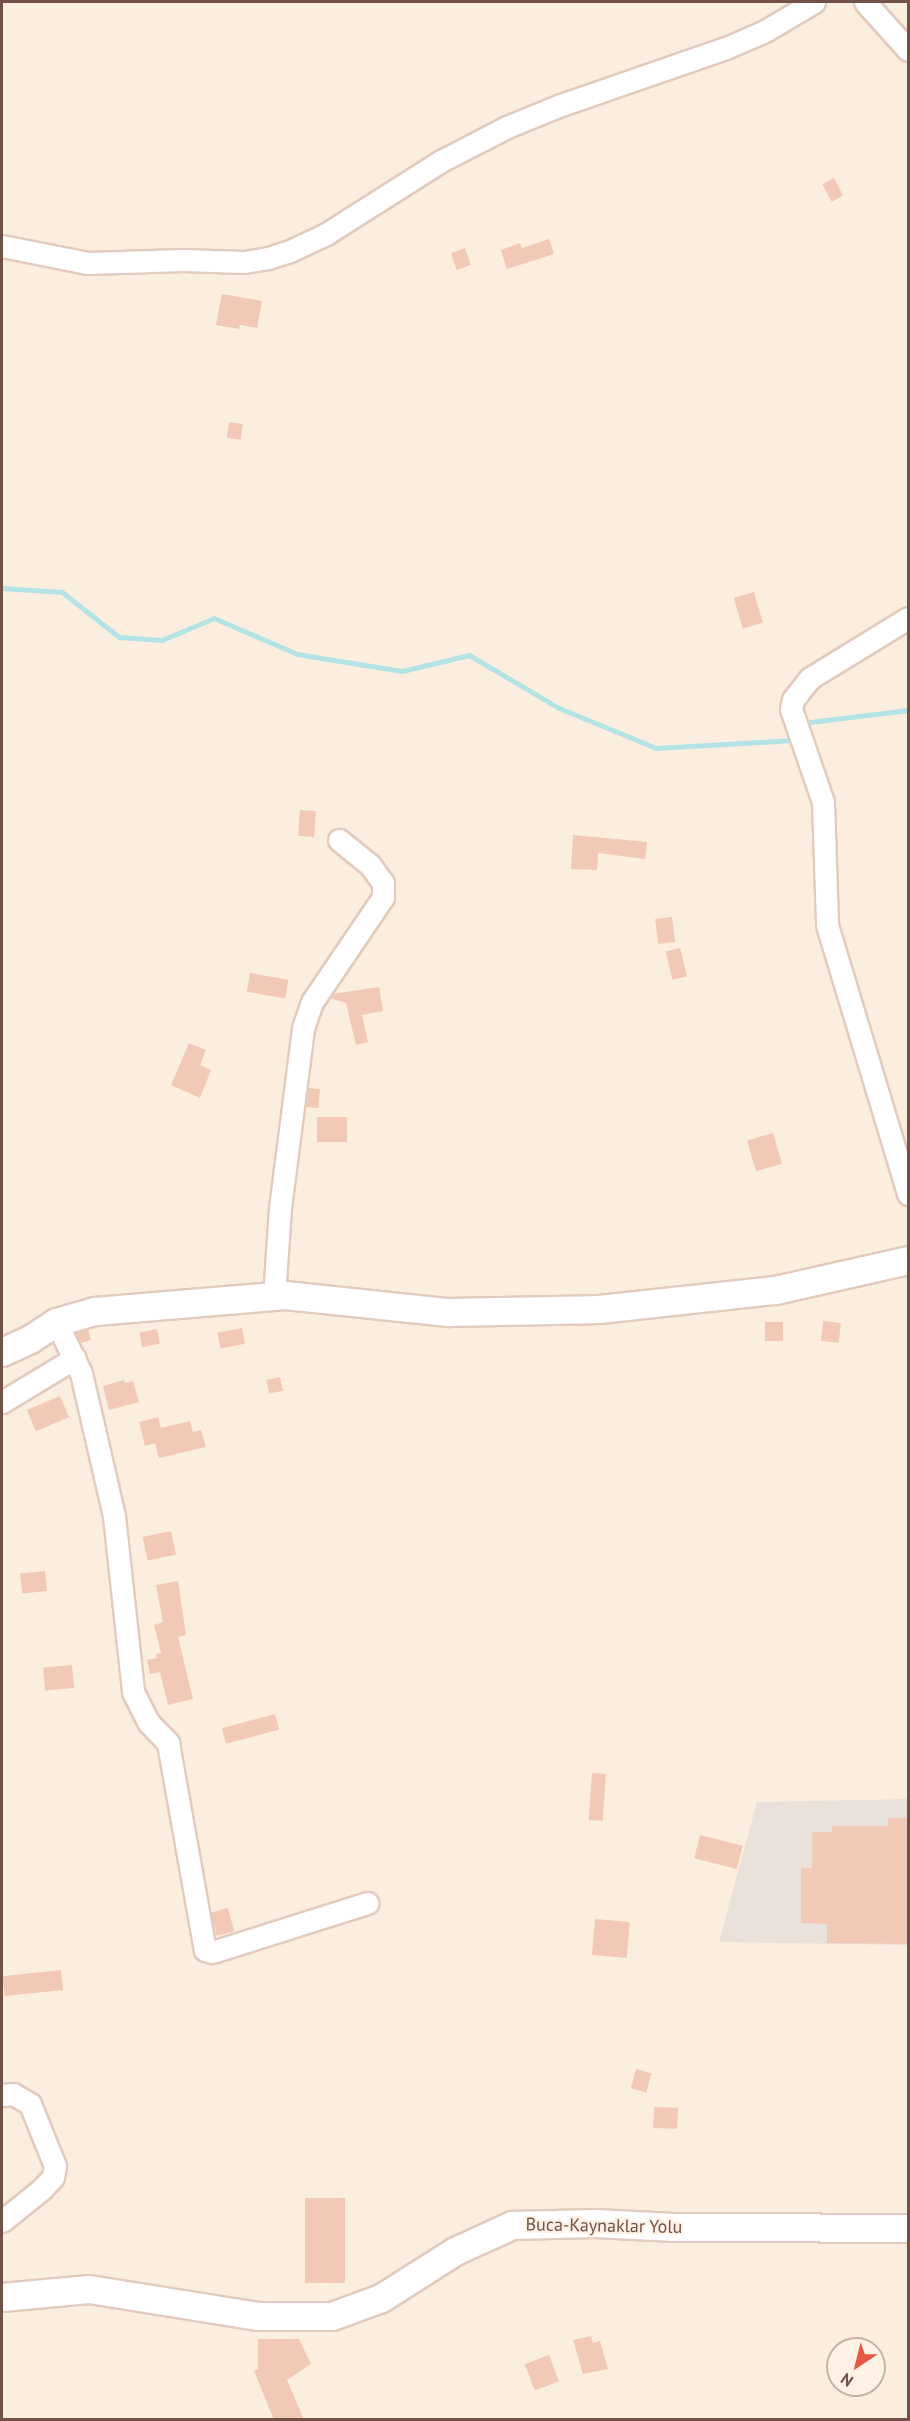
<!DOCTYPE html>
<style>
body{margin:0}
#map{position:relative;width:910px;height:2421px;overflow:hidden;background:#fceedf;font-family:"PT Sans",sans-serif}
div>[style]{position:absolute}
.industrial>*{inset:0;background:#eae1db}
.stream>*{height:5px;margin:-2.5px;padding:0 2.5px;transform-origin:2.5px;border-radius:2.5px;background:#b4e3e5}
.building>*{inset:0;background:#f2c8b6;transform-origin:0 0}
.roads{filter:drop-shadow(2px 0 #e2cbbe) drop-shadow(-2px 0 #e2cbbe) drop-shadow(0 2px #e2cbbe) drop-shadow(0 -2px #e2cbbe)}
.minor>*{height:21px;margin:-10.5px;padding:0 10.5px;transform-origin:10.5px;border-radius:10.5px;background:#fff}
.tertiary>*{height:27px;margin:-13.5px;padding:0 13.5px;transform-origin:13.5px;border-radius:13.5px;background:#fff}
span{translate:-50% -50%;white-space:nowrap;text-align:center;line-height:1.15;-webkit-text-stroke:4.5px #fff2e5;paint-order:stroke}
.street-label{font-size:18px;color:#725247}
.frame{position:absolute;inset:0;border:3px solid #725247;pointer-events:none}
.north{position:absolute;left:826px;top:2337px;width:60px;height:60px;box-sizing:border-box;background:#fff2e5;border:2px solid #c7b2a6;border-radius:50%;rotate:215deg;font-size:16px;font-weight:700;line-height:24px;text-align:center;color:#725247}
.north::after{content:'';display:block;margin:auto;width:21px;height:27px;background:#e85742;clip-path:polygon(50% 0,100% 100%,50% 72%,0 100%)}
</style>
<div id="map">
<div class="industrial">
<div style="clip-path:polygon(908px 1799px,908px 1945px,719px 1942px,757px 1802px)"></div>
</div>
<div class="stream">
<div style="left:2px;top:588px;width:60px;rotate:3.8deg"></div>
<div style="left:62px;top:592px;width:73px;rotate:38.3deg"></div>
<div style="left:119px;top:637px;width:43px;rotate:4deg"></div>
<div style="left:162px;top:640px;width:56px;rotate:-22.9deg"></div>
<div style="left:214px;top:618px;width:90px;rotate:23.4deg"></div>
<div style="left:297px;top:654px;width:106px;rotate:9.2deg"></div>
<div style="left:402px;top:671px;width:69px;rotate:-13.4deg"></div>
<div style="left:469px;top:655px;width:104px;rotate:30.5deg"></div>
<div style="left:559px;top:708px;width:105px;rotate:22.4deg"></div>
<div style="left:656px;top:748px;width:137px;rotate:-3.3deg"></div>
<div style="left:810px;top:722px;width:99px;rotate:-7deg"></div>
</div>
<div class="building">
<div style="left:834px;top:178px;width:20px;height:13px;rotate:63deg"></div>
<div style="clip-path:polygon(549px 239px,554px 254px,507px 269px,501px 250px,520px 243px,522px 248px)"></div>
<div style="left:465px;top:248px;width:18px;height:15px;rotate:71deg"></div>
<div style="clip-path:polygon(222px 294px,262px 301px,257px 328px,240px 325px,239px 329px,216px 325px)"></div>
<div style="left:229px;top:422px;width:14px;height:16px;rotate:8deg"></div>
<div style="left:754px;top:592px;width:32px;height:21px;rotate:74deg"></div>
<div style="left:300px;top:810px;width:16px;height:26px;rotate:4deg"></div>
<div style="clip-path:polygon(573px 835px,647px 842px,645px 859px,598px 853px,597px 870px,571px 869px)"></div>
<div style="left:672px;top:917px;width:25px;height:17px;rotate:83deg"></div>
<div style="left:680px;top:948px;width:29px;height:15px;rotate:76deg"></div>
<div style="left:250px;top:973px;width:39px;height:19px;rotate:10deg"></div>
<div style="clip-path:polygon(379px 987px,383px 1011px,362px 1015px,368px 1042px,356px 1045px,346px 1003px,330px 998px,333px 994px)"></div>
<div style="clip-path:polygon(189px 1043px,206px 1050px,200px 1065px,211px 1070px,200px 1098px,171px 1085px)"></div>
<div style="left:308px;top:1088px;width:12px;height:19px;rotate:5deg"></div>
<div style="left:317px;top:1117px;width:30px;height:25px"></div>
<div style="left:773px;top:1133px;width:32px;height:27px;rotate:74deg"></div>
<div style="left:823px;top:1321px;width:18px;height:20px;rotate:6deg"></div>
<div style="left:765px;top:1322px;width:18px;height:19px"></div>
<div style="left:242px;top:1328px;width:16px;height:25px;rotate:79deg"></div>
<div style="clip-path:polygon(88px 1329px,91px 1340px,80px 1343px,76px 1333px)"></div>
<div style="left:157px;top:1329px;width:15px;height:18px;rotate:79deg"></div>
<div style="left:280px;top:1377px;width:14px;height:14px;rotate:78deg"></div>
<div style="clip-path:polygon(124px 1380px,125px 1383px,133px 1381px,139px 1402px,109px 1410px,103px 1386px)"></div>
<div style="left:60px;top:1396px;width:23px;height:36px;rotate:67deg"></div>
<div style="clip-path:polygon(158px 1417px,161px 1428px,190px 1421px,193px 1432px,201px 1430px,206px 1447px,159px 1458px,155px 1443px,145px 1446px,139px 1422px)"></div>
<div style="left:171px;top:1531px;width:24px;height:29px;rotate:78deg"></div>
<div style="left:45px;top:1571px;width:20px;height:25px;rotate:84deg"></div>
<div style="clip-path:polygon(178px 1581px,186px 1635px,178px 1637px,193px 1699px,168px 1705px,160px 1672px,150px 1674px,147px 1660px,157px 1658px,156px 1654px,161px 1653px,154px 1625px,163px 1622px,156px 1585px)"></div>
<div style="left:72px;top:1665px;width:23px;height:29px;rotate:85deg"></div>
<div style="left:275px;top:1714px;width:16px;height:55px;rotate:75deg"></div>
<div style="left:592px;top:1773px;width:14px;height:47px;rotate:4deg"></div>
<div style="clip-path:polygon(888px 1818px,909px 1818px,909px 1944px,827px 1943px,827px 1924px,801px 1923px,801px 1868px,812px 1868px,812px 1832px,832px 1832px,832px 1826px,888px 1826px)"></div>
<div style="left:700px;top:1835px;width:44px;height:24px;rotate:14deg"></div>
<div style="left:228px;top:1908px;width:24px;height:18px;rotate:75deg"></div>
<div style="left:595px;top:1919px;width:35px;height:36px;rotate:5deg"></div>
<div style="left:61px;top:1970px;width:20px;height:59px;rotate:84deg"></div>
<div style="left:636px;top:2069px;width:16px;height:20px;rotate:15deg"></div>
<div style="left:654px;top:2107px;width:24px;height:21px;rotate:2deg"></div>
<div style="left:305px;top:2198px;width:40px;height:85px"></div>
<div style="clip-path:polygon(591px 2336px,593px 2343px,600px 2341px,608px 2369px,583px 2374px,573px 2340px)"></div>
<div style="clip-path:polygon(258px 2339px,299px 2339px,311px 2364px,287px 2380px,304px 2420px,274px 2420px,254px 2371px,258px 2369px)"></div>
<div style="left:549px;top:2355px;width:28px;height:26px;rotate:69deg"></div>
</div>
<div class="roads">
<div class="minor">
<div style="left:865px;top:2px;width:64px;rotate:48.1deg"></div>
<div style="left:2px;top:246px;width:88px;rotate:11.2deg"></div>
<div style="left:88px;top:263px;width:95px;rotate:-1.8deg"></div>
<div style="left:183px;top:260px;width:61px;rotate:1.9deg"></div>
<div style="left:244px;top:262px;width:24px;rotate:-9deg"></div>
<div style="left:268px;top:258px;width:23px;rotate:-18deg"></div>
<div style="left:290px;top:251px;width:40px;rotate:-25deg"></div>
<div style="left:326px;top:234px;width:136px;rotate:-32.4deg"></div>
<div style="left:441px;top:161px;width:74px;rotate:-27.3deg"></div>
<div style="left:507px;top:127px;width:58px;rotate:-22.2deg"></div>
<div style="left:561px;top:105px;width:175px;rotate:-19.1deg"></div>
<div style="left:726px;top:48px;width:43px;rotate:-23.6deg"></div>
<div style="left:765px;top:31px;width:57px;rotate:-30.6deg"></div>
<div style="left:908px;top:618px;width:115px;rotate:148.5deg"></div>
<div style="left:810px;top:678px;width:28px;rotate:128deg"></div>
<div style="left:793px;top:700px;width:9px;rotate:103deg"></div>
<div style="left:791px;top:709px;width:98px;rotate:71deg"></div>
<div style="left:823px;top:802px;width:123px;rotate:88.1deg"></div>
<div style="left:827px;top:925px;width:281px;rotate:73.2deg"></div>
<div style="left:274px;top:1296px;width:88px;rotate:-86.1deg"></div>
<div style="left:280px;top:1208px;width:181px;rotate:-82.7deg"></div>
<div style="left:303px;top:1028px;width:28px;rotate:-71deg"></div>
<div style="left:312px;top:1002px;width:127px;rotate:-55.9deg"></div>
<div style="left:383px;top:897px;width:14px;rotate:-90deg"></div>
<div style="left:383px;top:883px;width:22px;rotate:-126deg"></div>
<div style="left:370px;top:865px;width:40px;rotate:-141deg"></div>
<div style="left:56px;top:1322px;width:57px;rotate:63.9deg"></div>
<div style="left:81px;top:1373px;width:147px;rotate:77deg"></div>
<div style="left:114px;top:1516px;width:177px;rotate:83.8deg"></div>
<div style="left:133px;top:1692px;width:35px;rotate:63deg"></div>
<div style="left:149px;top:1723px;width:28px;rotate:46deg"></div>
<div style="left:168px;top:1743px;width:210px;rotate:79.9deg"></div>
<div style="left:205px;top:1950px;width:7px;rotate:16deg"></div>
<div style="left:212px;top:1952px;width:163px;rotate:-17.5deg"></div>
<div style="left:2px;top:1402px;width:85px;rotate:-31.1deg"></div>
<div style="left:2px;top:2095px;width:11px;rotate:-5deg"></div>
<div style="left:13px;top:2094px;width:20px;rotate:30deg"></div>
<div style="left:30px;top:2104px;width:67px;rotate:68deg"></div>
<div style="left:55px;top:2166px;width:11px;rotate:100deg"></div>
<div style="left:53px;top:2177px;width:16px;rotate:133deg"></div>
<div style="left:42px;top:2189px;width:51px;rotate:141.3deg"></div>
</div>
<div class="tertiary">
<div style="left:2px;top:1352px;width:31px;rotate:-25deg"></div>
<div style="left:30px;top:1339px;width:31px;rotate:-33deg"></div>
<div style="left:56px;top:1322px;width:41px;rotate:-15.8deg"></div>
<div style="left:95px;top:1311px;width:191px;rotate:-4.8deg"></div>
<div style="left:285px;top:1295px;width:164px;rotate:6deg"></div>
<div style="left:448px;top:1312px;width:151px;rotate:-1.1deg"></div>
<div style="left:599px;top:1309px;width:177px;rotate:-6.2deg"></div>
<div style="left:775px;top:1290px;width:136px;rotate:-12.7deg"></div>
<div style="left:2px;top:2297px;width:87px;rotate:-5.3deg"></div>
<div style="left:89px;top:2289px;width:170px;rotate:9.1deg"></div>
<div style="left:257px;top:2316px;width:75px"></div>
<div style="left:332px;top:2316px;width:52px;rotate:-20.2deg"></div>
<div style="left:381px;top:2298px;width:88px;rotate:-32.4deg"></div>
<div style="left:455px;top:2251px;width:63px;rotate:-24.5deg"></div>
<div style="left:512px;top:2225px;width:83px;rotate:-1.4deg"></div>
<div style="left:595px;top:2223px;width:79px;rotate:2.9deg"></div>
<div style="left:674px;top:2227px;width:234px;rotate:0.2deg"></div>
</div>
</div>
<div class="street-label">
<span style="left:604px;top:2226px;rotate:1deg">Buca-Kaynaklar Yolu</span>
</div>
<div class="frame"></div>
<div class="north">N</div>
</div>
